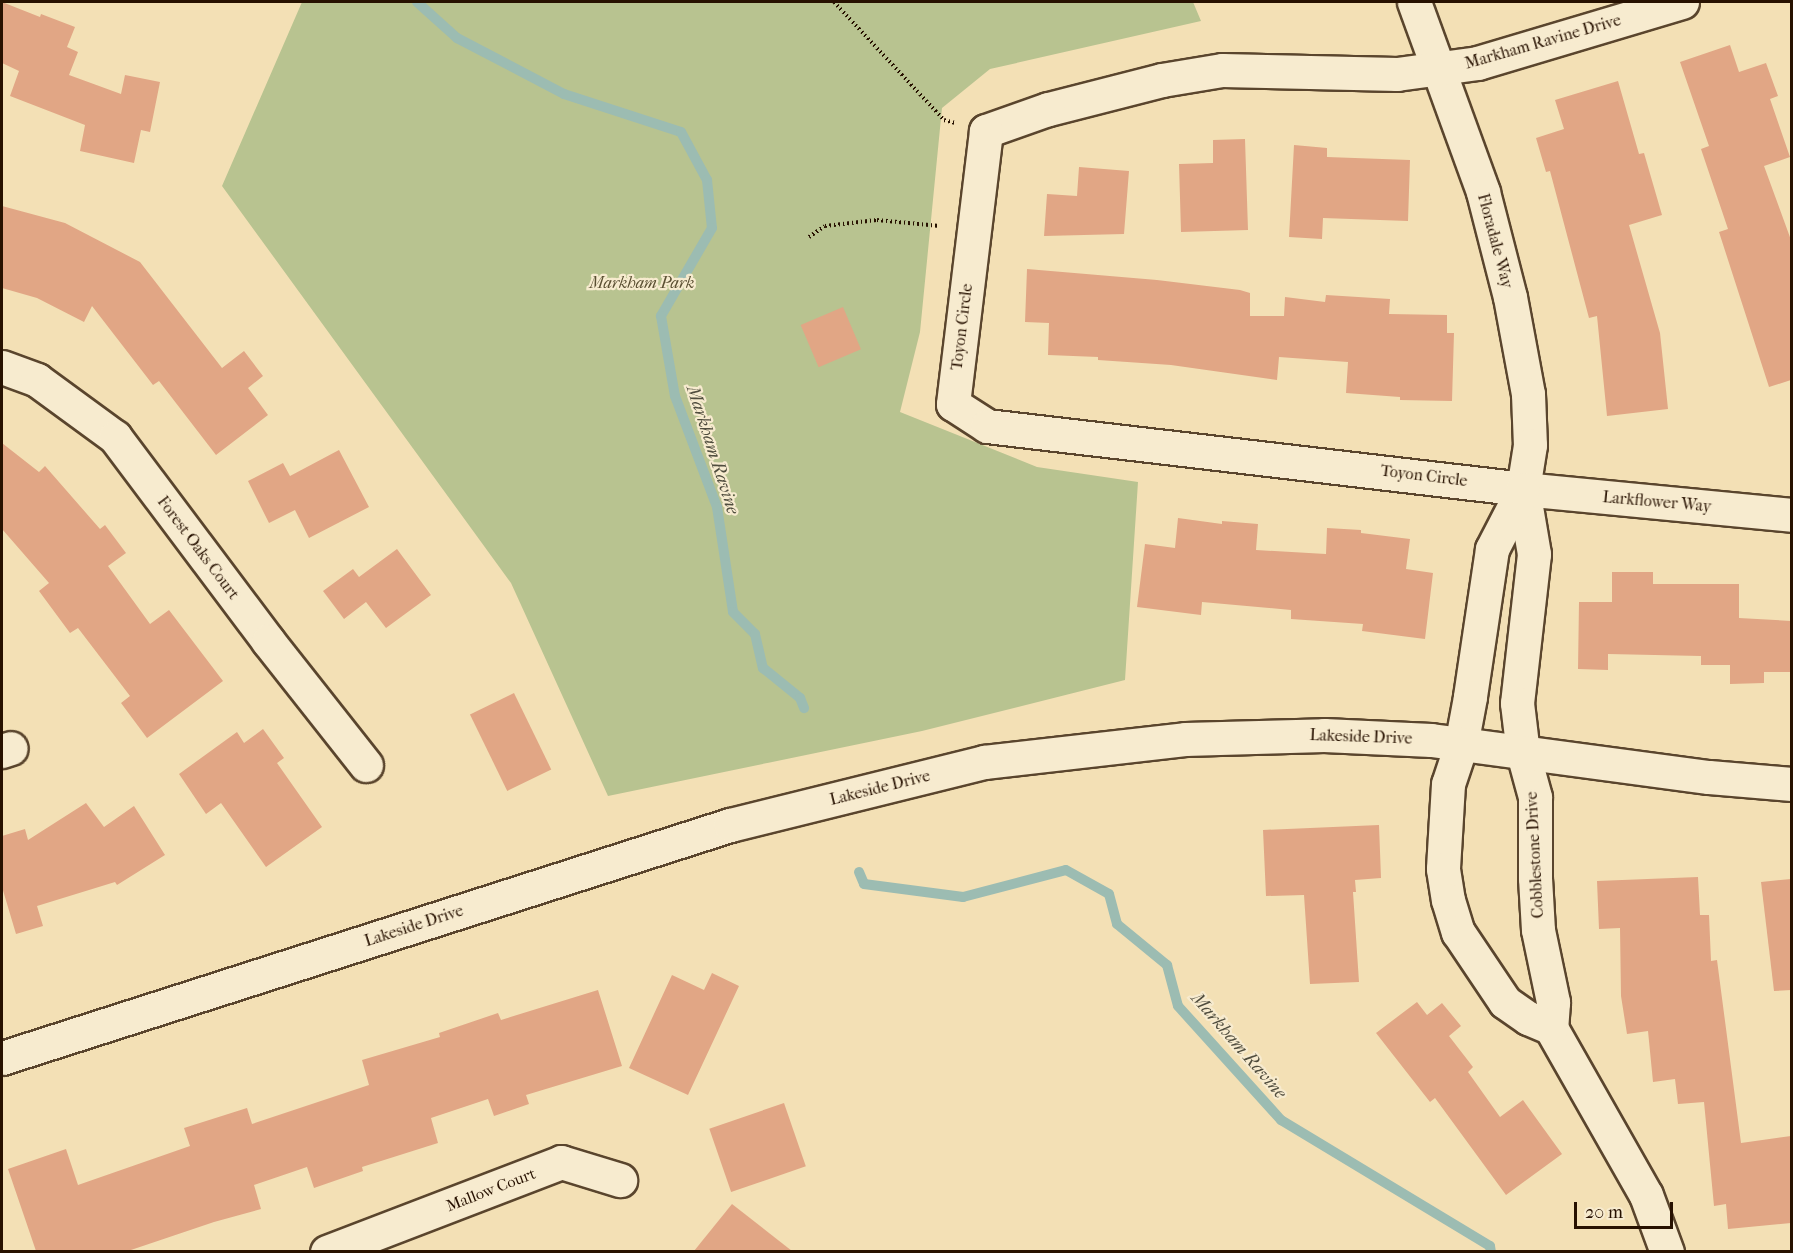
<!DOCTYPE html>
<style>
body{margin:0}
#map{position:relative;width:1793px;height:1253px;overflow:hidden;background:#f3e0b5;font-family:"IM FELL French Canon",serif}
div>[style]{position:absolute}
.green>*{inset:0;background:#b8c390}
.stream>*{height:10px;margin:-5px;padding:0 5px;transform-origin:5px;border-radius:5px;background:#9cbcb2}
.building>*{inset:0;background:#e1a685;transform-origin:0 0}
.path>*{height:4px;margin-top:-2px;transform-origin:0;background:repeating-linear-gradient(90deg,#271100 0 1.5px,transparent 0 4.5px)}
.roads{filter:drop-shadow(2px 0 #5a452d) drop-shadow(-2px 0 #5a452d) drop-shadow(0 2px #5a452d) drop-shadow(0 -2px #5a452d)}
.minor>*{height:33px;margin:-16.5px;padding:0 16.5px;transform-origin:16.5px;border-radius:16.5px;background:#f7ebcf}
.tertiary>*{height:33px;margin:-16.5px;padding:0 16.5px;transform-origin:16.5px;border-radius:16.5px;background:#f7ebcf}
span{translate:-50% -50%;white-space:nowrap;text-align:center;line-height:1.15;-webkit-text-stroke:4.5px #f7ebcf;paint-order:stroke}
.street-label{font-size:16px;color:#271100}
.park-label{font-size:16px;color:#5a4f32;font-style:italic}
.water-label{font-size:18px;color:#504d3e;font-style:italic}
.frame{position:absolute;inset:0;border:3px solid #271100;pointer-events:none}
.scale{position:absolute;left:1574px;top:1202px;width:99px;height:27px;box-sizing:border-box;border:3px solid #271100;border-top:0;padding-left:8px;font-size:18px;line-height:21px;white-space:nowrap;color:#271100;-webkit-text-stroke:4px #f7ebcf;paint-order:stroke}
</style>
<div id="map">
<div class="green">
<div style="clip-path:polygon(302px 2px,1193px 2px,1201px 21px,990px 69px,942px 108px,920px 332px,900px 412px,1037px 467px,1138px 482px,1125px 680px,922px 731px,608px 796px,511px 583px,222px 186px)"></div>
</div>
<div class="stream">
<div style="left:417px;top:2px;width:54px;rotate:42deg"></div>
<div style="left:457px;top:38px;width:121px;rotate:27.6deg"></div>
<div style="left:564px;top:94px;width:123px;rotate:18deg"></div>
<div style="left:681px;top:132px;width:55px;rotate:61.6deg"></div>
<div style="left:707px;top:180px;width:48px;rotate:84.1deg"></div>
<div style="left:712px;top:228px;width:102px;rotate:120.1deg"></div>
<div style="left:661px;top:316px;width:81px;rotate:80.1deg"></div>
<div style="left:675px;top:396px;width:119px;rotate:69.3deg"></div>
<div style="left:717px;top:507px;width:106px;rotate:81.3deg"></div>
<div style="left:733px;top:612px;width:31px;rotate:45deg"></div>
<div style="left:755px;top:634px;width:35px;rotate:77deg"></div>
<div style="left:763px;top:668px;width:48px;rotate:39deg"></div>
<div style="left:800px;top:698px;width:11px;rotate:68deg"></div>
<div style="left:859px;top:872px;width:13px;rotate:67deg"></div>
<div style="left:864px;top:884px;width:100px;rotate:7.5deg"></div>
<div style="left:963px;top:897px;width:106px;rotate:-14.7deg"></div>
<div style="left:1066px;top:870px;width:49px;rotate:29.2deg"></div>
<div style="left:1109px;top:894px;width:31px;rotate:75deg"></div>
<div style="left:1117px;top:924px;width:65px;rotate:39.4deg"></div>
<div style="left:1167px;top:965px;width:42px;rotate:75deg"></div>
<div style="left:1178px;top:1006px;width:154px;rotate:47.9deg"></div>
<div style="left:1281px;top:1120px;width:244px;rotate:31.1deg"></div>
<div style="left:1490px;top:1246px;width:6px;rotate:81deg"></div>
</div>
<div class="building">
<div style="clip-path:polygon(2px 2px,40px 17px,41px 14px,75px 27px,67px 47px,78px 52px,69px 75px,121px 94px,125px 75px,160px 82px,150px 132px,141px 130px,134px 163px,80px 151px,85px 125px,10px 96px,19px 71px,2px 63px)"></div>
<div style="clip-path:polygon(1730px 45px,1739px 72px,1766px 63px,1778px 96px,1770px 99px,1790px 157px,1764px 166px,1791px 240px,1791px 380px,1769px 387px,1719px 232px,1728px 229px,1701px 149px,1709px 146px,1680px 62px)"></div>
<div style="clip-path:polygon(1618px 81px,1639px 154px,1644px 153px,1662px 215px,1629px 225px,1660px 333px,1668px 409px,1607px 416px,1597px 316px,1589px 318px,1550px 171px,1546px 172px,1536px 138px,1564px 129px,1555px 100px)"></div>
<div style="clip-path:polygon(1245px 139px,1248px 230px,1181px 232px,1179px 164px,1213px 163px,1213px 140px)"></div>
<div style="clip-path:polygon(1294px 145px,1327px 148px,1327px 157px,1410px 160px,1408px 221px,1323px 218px,1322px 239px,1289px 237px)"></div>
<div style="clip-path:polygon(1079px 167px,1129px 171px,1124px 234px,1044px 236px,1047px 194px,1077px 196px)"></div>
<div style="clip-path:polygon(2px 206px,65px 223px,140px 262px,222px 368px,244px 351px,263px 376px,248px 388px,268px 415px,216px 455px,159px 381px,153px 385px,92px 306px,84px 322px,37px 298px,2px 288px)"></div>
<div style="clip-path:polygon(1027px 269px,1157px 280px,1240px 290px,1250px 293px,1250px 316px,1284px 316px,1285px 297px,1325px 302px,1326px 295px,1390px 299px,1389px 314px,1447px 315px,1447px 333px,1454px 333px,1452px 401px,1400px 400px,1400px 397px,1346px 393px,1348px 362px,1279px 357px,1277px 380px,1171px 365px,1098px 360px,1098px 357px,1048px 355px,1049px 323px,1025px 322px)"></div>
<div style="left:843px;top:307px;width:46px;height:46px;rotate:67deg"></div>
<div style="clip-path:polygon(2px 443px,39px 472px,45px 466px,100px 529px,105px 525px,126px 553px,108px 566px,150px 624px,169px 610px,223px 681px,147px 738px,121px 703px,130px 696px,78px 628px,70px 633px,39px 591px,49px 583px,2px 529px)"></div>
<div style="clip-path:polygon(339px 450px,369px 507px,309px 538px,295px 510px,269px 523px,248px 481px,283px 463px,290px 476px)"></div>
<div style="clip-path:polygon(1178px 518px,1222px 524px,1222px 521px,1258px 524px,1256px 550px,1326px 554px,1327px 528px,1361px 530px,1361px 533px,1410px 539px,1406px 569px,1433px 573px,1425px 639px,1362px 631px,1363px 624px,1291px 619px,1291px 610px,1202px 602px,1201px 615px,1137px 607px,1145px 544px,1175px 548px)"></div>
<div style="clip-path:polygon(397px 549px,431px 595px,386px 628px,366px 602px,344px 619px,323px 591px,353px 569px,359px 577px)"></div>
<div style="clip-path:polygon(1612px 572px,1653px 572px,1653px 584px,1739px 584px,1739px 618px,1791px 621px,1791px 672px,1764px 672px,1764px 683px,1730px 684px,1730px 665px,1701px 665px,1701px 656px,1608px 654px,1608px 670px,1578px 669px,1579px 602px,1612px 602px)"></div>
<div style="left:514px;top:693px;width:85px;height:49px;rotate:64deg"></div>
<div style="clip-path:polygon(263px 729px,284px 758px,277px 763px,322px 827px,266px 867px,221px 803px,206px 814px,179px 774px,237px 732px,244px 743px)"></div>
<div style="clip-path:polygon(86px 803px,104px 827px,134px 806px,165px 855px,117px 885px,115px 882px,37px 906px,43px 926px,16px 934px,2px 887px,2px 836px,25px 829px,28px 840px)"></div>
<div style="clip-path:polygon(1379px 825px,1381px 878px,1355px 880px,1356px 892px,1353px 892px,1359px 982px,1310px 984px,1304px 895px,1266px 896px,1263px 830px)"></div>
<div style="clip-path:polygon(1698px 877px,1700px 915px,1709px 915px,1711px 961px,1717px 960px,1741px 1143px,1791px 1136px,1791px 1223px,1728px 1229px,1726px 1204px,1714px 1206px,1704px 1102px,1678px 1104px,1675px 1079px,1653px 1082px,1648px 1031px,1627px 1034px,1621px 996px,1620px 928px,1599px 929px,1597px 881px)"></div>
<div style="clip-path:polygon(1791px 879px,1791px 990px,1774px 991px,1761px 882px)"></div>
<div style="clip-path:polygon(712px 973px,739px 986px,688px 1095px,629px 1068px,672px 975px,704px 990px)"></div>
<div style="clip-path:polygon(598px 990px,622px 1066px,526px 1095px,529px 1104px,494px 1116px,488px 1099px,431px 1118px,438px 1143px,362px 1167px,363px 1171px,314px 1188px,307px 1167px,254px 1185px,261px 1209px,214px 1222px,128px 1251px,36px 1251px,8px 1169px,66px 1149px,78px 1185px,190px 1146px,184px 1128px,247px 1108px,252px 1124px,369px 1085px,362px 1060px,440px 1037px,439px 1033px,498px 1013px,501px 1020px)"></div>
<div style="clip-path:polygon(1417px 1002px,1427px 1015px,1442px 1003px,1461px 1026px,1449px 1036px,1473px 1067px,1468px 1072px,1500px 1117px,1523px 1100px,1562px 1154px,1506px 1195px,1435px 1098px,1430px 1102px,1376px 1033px)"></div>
<div style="left:784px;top:1103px;width:67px;height:79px;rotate:71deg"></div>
<div style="clip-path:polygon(732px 1204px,792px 1251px,694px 1251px)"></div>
</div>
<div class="path">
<div style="left:834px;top:2px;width:161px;rotate:47deg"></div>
<div style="left:944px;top:120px;width:11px;rotate:15deg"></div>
<div style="left:809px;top:237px;width:19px;rotate:-35deg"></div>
<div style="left:825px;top:226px;width:52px;rotate:-6.6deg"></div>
<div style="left:877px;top:220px;width:63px;rotate:5.4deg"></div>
</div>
<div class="roads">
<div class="minor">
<div style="left:1414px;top:2px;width:202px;rotate:70deg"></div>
<div style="left:1483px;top:192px;width:108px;rotate:75.6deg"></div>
<div style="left:1510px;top:297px;width:99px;rotate:79.5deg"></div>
<div style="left:1528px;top:394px;width:51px;rotate:87.8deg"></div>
<div style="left:1530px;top:445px;width:45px;rotate:99deg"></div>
<div style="left:1523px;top:489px;width:66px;rotate:80.4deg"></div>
<div style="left:1534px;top:554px;width:150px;rotate:96.5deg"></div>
<div style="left:1517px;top:703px;width:50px;rotate:83.2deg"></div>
<div style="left:1523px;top:753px;width:46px;rotate:74.7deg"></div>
<div style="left:1535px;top:797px;width:81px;rotate:90deg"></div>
<div style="left:1535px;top:878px;width:52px;rotate:86.7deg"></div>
<div style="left:1538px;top:930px;width:74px;rotate:78.2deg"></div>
<div style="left:1553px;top:1002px;width:26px;rotate:94deg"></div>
<div style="left:1551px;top:1028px;width:192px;rotate:60.4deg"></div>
<div style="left:1646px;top:1195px;width:61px;rotate:69.8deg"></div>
<div style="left:1682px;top:2px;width:213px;rotate:163.4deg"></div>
<div style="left:1478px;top:63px;width:82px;rotate:172.3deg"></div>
<div style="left:1397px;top:74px;width:175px;rotate:-178.7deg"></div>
<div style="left:1222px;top:70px;width:61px;rotate:170.5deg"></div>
<div style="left:1162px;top:80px;width:118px;rotate:165.7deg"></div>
<div style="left:1048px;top:109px;width:66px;rotate:160.5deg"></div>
<div style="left:986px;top:131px;width:275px;rotate:96.9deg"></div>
<div style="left:953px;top:404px;width:40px;rotate:32.9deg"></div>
<div style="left:987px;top:426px;width:540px;rotate:6.7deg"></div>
<div style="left:1523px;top:489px;width:270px;rotate:5.5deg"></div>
<div style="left:2px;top:367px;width:37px;rotate:20deg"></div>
<div style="left:37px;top:380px;width:97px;rotate:36.2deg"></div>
<div style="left:115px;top:437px;width:255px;rotate:53.1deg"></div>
<div style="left:268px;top:641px;width:158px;rotate:51.7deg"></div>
<div style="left:1523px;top:489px;width:68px;rotate:117.3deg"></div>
<div style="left:1492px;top:549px;width:150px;rotate:98.5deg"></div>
<div style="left:1470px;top:697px;width:49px;rotate:100.6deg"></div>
<div style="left:1461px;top:745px;width:41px;rotate:108.4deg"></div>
<div style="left:1448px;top:784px;width:85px;rotate:93.4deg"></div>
<div style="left:1443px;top:869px;width:31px;rotate:81deg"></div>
<div style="left:1448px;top:900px;width:34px;rotate:73deg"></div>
<div style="left:1458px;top:932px;width:84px;rotate:56.1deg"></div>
<div style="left:1505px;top:1002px;width:28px;rotate:35deg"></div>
<div style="left:1528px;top:1018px;width:25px;rotate:23deg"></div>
<div style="left:2px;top:751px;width:9px;rotate:-18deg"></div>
<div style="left:327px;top:1252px;width:251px;rotate:-21deg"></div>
<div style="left:561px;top:1162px;width:62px;rotate:17deg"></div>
</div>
<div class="tertiary">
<div style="left:2px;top:1058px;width:764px;rotate:-17.75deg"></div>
<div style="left:730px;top:825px;width:262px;rotate:-13.9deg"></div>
<div style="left:984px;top:762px;width:202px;rotate:-6.5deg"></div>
<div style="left:1185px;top:739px;width:139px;rotate:-1.6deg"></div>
<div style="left:1324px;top:735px;width:107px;rotate:2.7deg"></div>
<div style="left:1431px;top:740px;width:280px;rotate:7.6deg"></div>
<div style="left:1709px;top:777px;width:83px;rotate:4.8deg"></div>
</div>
</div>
<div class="street-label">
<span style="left:1543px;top:42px;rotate:-16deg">Markham Ravine Drive</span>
<span style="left:1495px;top:241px;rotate:75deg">Floradale Way</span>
<span style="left:962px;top:327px;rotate:-83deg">Toyon Circle</span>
<span style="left:1424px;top:476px;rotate:7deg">Toyon Circle</span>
<span style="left:1657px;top:502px;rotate:5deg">Larkflower Way</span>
<span style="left:198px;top:548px;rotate:53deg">Forest Oaks Court</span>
<span style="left:1361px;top:737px;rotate:2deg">Lakeside Drive</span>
<span style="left:880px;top:788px;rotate:-14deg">Lakeside Drive</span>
<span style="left:1535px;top:855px;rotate:-93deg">Cobblestone Drive</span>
<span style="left:414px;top:926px;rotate:-18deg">Lakeside Drive</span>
<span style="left:491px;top:1190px;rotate:-21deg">Mallow Court</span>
</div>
<div class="park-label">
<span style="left:642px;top:283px">Markham Park</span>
</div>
<div class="water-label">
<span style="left:712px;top:450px;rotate:72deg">Markham Ravine</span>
<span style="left:1238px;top:1046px;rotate:49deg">Markham Ravine</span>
</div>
<div class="frame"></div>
<div class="scale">20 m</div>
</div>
